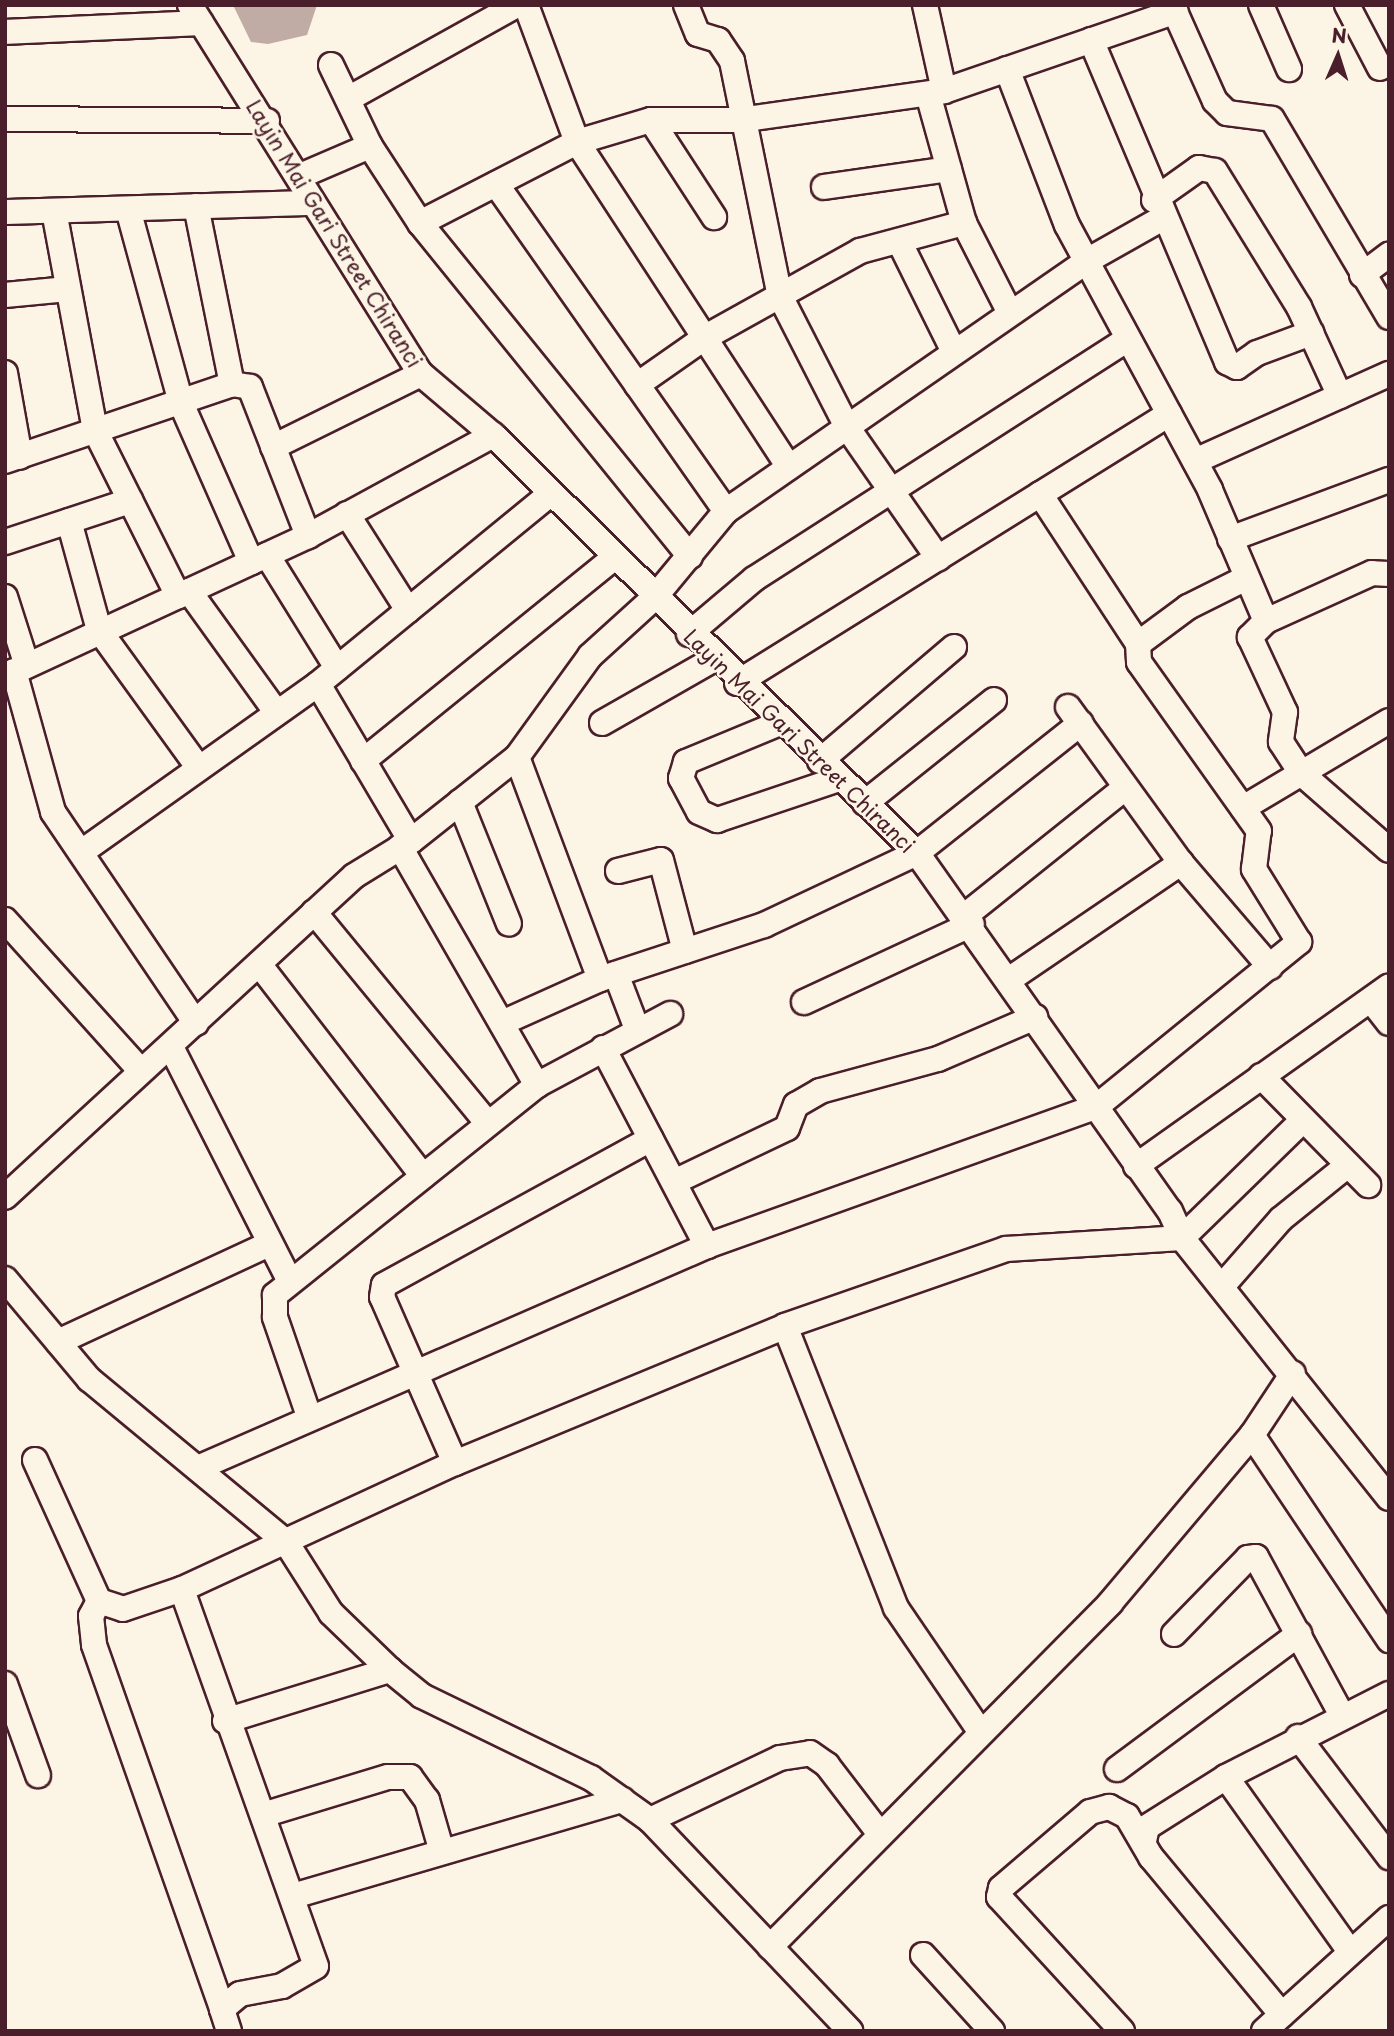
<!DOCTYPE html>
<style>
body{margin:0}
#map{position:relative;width:1394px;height:2036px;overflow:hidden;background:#fcf5e5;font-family:"Playpen Sans",sans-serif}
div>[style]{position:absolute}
.water>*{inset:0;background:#c0aca5}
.roads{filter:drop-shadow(2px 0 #4a1f2b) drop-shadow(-2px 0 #4a1f2b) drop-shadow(0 2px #4a1f2b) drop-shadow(0 -2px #4a1f2b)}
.minor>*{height:24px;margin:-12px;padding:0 12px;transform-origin:12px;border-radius:12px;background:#fcf5e5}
span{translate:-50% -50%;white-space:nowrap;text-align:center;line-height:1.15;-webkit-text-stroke:5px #fcf5e5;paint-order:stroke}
.street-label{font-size:21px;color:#4a1f2b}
.frame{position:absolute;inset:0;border:7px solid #4a1f2b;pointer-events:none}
.north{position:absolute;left:1303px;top:21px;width:70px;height:70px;-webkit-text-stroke:5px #fcf5e5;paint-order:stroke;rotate:3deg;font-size:19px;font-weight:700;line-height:28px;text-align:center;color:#4a1f2b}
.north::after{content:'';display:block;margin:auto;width:24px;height:32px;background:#4a1f2b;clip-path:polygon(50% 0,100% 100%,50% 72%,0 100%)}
</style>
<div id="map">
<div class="water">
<div style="clip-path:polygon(233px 5px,317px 5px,307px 35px,268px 44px,251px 42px)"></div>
</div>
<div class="roads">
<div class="minor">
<div style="left:190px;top:5px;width:435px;rotate:58deg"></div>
<div style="left:421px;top:374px;width:94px;rotate:40.3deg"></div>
<div style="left:493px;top:435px;width:595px;rotate:44.59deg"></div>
<div style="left:917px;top:853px;width:438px;rotate:54.8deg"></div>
<div style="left:1170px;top:1211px;width:30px;rotate:66deg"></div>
<div style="left:1182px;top:1238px;width:332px;rotate:51.5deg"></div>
<div style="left:526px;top:5px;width:146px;rotate:69.6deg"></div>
<div style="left:577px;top:142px;width:388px;rotate:56.9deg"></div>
<div style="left:686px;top:5px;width:31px;rotate:68deg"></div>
<div style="left:698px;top:34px;width:21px;rotate:17deg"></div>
<div style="left:718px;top:40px;width:25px;rotate:56deg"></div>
<div style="left:732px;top:61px;width:240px;rotate:78.5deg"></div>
<div style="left:780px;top:296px;width:147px;rotate:62.9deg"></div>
<div style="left:847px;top:427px;width:160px;rotate:55.2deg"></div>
<div style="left:925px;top:5px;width:88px;rotate:77.5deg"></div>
<div style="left:1172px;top:5px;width:105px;rotate:65.9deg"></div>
<div style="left:1215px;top:101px;width:17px;rotate:45deg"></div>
<div style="left:1227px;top:113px;width:45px;rotate:7.6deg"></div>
<div style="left:1272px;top:119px;width:230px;rotate:59.4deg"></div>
<div style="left:1261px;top:5px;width:70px;rotate:66.4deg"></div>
<div style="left:1347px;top:5px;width:71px;rotate:62.4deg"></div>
<div style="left:5px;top:32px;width:196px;rotate:-2.6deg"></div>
<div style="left:1091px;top:40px;width:350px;rotate:67.1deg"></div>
<div style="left:1227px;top:362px;width:11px;rotate:27deg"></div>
<div style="left:1237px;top:367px;width:24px;rotate:-35deg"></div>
<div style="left:1257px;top:353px;width:58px;rotate:-20.3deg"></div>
<div style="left:331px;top:65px;width:90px;rotate:64.3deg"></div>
<div style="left:370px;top:146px;width:92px;rotate:57deg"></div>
<div style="left:420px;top:223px;width:429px;rotate:51deg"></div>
<div style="left:1007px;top:69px;width:167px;rotate:69deg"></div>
<div style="left:1067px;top:225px;width:301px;rotate:61.6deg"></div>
<div style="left:1210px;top:490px;width:142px;rotate:66.9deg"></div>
<div style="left:928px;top:94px;width:134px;rotate:74.4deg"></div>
<div style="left:964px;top:223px;width:101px;rotate:62.9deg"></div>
<div style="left:348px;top:99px;width:193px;rotate:-29.1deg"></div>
<div style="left:5px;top:119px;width:262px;rotate:0.4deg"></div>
<div style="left:651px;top:120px;width:116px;rotate:57deg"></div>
<div style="left:300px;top:176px;width:76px;rotate:-23.2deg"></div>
<div style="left:496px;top:184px;width:400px;rotate:54.9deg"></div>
<div style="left:824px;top:187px;width:126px;rotate:-8.2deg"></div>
<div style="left:1154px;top:200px;width:55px;rotate:-35.4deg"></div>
<div style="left:1199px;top:168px;width:16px;rotate:11deg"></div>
<div style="left:1215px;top:171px;width:160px;rotate:58.3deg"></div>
<div style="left:1299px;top:307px;width:98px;rotate:65.3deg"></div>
<div style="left:196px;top:206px;width:182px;rotate:78.6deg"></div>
<div style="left:232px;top:384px;width:18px;rotate:9deg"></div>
<div style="left:250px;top:387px;width:160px;rotate:68.7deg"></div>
<div style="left:128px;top:209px;width:201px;rotate:74.7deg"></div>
<div style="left:181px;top:403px;width:174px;rotate:66.2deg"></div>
<div style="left:54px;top:211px;width:223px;rotate:79.4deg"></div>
<div style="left:95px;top:430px;width:186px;rotate:63.4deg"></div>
<div style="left:5px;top:212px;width:307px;rotate:-1.7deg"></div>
<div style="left:420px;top:223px;width:177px;rotate:-27.3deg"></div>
<div style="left:577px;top:142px;width:77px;rotate:-16.6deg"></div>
<div style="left:651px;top:120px;width:89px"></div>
<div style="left:740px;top:120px;width:206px;rotate:-8.1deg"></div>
<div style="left:944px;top:91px;width:245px;rotate:-19deg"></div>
<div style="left:899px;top:241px;width:124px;rotate:63.6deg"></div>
<div style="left:1362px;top:275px;width:34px;rotate:-37deg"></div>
<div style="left:5px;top:295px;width:63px;rotate:-5.4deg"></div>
<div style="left:5px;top:373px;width:85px;rotate:79.9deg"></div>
<div style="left:637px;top:385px;width:82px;rotate:-35deg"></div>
<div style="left:704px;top:338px;width:179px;rotate:-29.1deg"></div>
<div style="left:860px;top:251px;width:108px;rotate:-15.1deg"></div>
<div style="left:273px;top:447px;width:165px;rotate:-26.3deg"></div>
<div style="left:5px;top:461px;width:240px;rotate:-18.7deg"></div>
<div style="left:1195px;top:461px;width:213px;rotate:-24.2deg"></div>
<div style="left:1040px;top:494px;width:179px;rotate:56.8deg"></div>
<div style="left:1138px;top:644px;width:62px;rotate:-36.5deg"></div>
<div style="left:1188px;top:607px;width:65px;rotate:-26.6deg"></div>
<div style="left:347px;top:514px;width:114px;rotate:57.6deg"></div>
<div style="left:69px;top:521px;width:113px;rotate:74.6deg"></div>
<div style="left:99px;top:630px;width:170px;rotate:54.1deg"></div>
<div style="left:1230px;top:539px;width:170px;rotate:-20.4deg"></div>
<div style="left:5px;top:542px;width:132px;rotate:-18.2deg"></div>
<div style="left:267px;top:555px;width:133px;rotate:58.2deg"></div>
<div style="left:1389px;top:574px;width:17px;rotate:-177deg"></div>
<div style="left:1372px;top:573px;width:116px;rotate:155.6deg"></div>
<div style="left:1266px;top:621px;width:23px;rotate:135deg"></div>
<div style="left:1250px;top:637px;width:83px;rotate:65deg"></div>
<div style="left:1285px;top:712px;width:30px;rotate:98deg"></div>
<div style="left:1281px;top:742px;width:37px;rotate:57deg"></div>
<div style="left:1301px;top:773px;width:117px;rotate:41.2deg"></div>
<div style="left:189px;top:591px;width:150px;rotate:54.2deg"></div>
<div style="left:5px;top:597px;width:72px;rotate:72.3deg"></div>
<div style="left:689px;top:634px;width:85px;rotate:-40.2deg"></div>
<div style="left:754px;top:579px;width:444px;rotate:-32.7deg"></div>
<div style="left:14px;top:671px;width:146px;rotate:74.5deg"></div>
<div style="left:53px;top:812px;width:255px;rotate:55.9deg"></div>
<div style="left:5px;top:676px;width:334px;rotate:-24.8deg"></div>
<div style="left:308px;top:536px;width:211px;rotate:-28.6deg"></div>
<div style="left:737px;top:683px;width:509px;rotate:-31.91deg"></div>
<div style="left:318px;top:684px;width:182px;rotate:59.4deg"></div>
<div style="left:1068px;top:707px;width:193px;rotate:54.1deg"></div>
<div style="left:1181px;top:863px;width:137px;rotate:49.4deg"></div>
<div style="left:602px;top:723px;width:129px;rotate:-29.7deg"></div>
<div style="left:780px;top:723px;width:102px;rotate:157.5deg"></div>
<div style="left:686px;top:762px;width:17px;rotate:107deg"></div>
<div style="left:681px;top:778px;width:38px;rotate:62deg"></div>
<div style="left:699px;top:812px;width:20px;rotate:24deg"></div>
<div style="left:717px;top:820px;width:129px;rotate:-18.6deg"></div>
<div style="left:517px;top:757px;width:237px;rotate:69.5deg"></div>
<div style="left:363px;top:761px;width:323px;rotate:-39deg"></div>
<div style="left:820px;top:761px;width:176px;rotate:-40.4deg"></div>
<div style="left:460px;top:802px;width:131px;rotate:68.1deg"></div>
<div style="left:865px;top:803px;width:165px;rotate:-38.6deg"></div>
<div style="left:1243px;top:808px;width:170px;rotate:-30.8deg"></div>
<div style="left:400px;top:847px;width:275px;rotate:60.1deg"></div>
<div style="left:83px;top:851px;width:288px;rotate:-35.4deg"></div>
<div style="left:318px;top:684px;width:300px;rotate:-39.3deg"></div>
<div style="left:618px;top:871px;width:44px;rotate:-14.3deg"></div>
<div style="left:661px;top:860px;width:94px;rotate:75.2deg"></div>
<div style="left:314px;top:912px;width:274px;rotate:50.6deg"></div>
<div style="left:966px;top:915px;width:202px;rotate:-38.6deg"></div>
<div style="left:5px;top:920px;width:203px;rotate:48deg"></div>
<div style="left:259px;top:964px;width:268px;rotate:52.3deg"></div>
<div style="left:616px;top:974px;width:59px;rotate:69.1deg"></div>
<div style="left:1010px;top:979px;width:207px;rotate:-34.2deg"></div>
<div style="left:1371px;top:1000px;width:29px;rotate:52deg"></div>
<div style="left:804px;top:1002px;width:185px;rotate:-24.9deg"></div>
<div style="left:502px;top:1023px;width:107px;rotate:-24.2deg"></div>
<div style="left:600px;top:979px;width:173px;rotate:-18.2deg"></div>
<div style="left:764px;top:925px;width:169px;rotate:-25.2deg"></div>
<div style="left:917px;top:853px;width:209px;rotate:-38.4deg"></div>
<div style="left:171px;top:1047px;width:263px;rotate:63.1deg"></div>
<div style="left:603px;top:1048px;width:224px;rotate:62.3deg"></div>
<div style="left:1261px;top:1076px;width:153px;rotate:45.5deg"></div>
<div style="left:1136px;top:1166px;width:310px;rotate:-35.4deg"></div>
<div style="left:674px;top:1182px;width:125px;rotate:-25.5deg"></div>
<div style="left:787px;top:1128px;width:25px;rotate:-69deg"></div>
<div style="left:796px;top:1105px;width:28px;rotate:-30deg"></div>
<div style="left:820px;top:1091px;width:122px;rotate:-15.2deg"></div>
<div style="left:938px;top:1059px;width:106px;rotate:-23.4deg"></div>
<div style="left:5px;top:1197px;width:474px;rotate:-42.6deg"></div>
<div style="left:354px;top:876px;width:67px;rotate:-31.6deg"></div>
<div style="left:411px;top:841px;width:135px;rotate:-38.4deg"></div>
<div style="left:517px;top:757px;width:125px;rotate:-54.1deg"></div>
<div style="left:590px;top:656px;width:86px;rotate:-42.2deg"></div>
<div style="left:654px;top:598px;width:113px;rotate:-50.4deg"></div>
<div style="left:726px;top:511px;width:437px;rotate:-34.7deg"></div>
<div style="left:1085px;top:262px;width:87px;rotate:-29.5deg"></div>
<div style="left:5px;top:1279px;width:131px;rotate:50deg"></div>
<div style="left:89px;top:1379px;width:256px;rotate:39.6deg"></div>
<div style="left:286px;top:1542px;width:84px;rotate:57.6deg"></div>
<div style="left:331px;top:1613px;width:82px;rotate:44deg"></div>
<div style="left:390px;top:1670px;width:41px;rotate:39.1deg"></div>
<div style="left:422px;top:1696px;width:188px;rotate:25.9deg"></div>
<div style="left:591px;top:1778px;width:72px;rotate:35.4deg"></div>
<div style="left:650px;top:1820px;width:291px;rotate:46.5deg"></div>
<div style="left:1224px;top:1284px;width:86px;rotate:-48.8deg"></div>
<div style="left:1281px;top:1219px;width:86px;rotate:-38.9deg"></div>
<div style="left:785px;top:1326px;width:303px;rotate:68.5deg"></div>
<div style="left:896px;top:1608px;width:149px;rotate:55.7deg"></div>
<div style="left:58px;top:1342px;width:233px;rotate:-24.9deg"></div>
<div style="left:309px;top:1416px;width:105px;rotate:-109deg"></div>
<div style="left:275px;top:1317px;width:22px;rotate:-90deg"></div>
<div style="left:275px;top:1295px;width:336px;rotate:-38.7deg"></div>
<div style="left:537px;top:1085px;width:151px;rotate:-28.1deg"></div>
<div style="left:1252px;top:1435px;width:247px;rotate:56.2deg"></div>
<div style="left:35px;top:1460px;width:155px;rotate:65.6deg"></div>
<div style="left:99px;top:1601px;width:17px;rotate:118deg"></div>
<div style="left:91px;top:1616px;width:29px;rotate:84deg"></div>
<div style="left:94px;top:1645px;width:386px;rotate:70.6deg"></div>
<div style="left:455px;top:1463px;width:181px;rotate:-113.7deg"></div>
<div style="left:382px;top:1297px;width:12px;rotate:-81deg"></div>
<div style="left:384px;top:1285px;width:304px;rotate:-28.7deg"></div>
<div style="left:200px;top:1467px;width:553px;rotate:-23.55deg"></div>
<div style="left:707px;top:1246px;width:413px;rotate:-19.7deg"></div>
<div style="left:1096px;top:1107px;width:262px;rotate:-39.1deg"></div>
<div style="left:1299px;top:942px;width:86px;rotate:-121.7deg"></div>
<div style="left:1254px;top:869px;width:38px;rotate:-83deg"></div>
<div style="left:1259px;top:831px;width:207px;rotate:-125.4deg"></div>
<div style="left:1139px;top:662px;width:18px;rotate:-93deg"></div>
<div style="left:99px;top:1601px;width:25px;rotate:18deg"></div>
<div style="left:123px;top:1609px;width:62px;rotate:-18.7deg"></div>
<div style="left:1174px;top:1634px;width:106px;rotate:-45.8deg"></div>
<div style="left:1248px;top:1558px;width:8px;rotate:-7deg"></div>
<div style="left:1256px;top:1557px;width:182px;rotate:61.5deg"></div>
<div style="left:5px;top:1684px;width:97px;rotate:70.1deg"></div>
<div style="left:225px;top:1721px;width:173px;rotate:-17.2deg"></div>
<div style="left:1298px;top:1737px;width:151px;rotate:52.8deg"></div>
<div style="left:1117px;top:1769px;width:227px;rotate:-36.6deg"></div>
<div style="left:1226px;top:1777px;width:212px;rotate:54.6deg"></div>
<div style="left:266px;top:1814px;width:127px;rotate:-16.9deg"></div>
<div style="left:388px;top:1777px;width:22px"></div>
<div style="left:410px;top:1777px;width:29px;rotate:54deg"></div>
<div style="left:427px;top:1800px;width:54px;rotate:73.9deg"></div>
<div style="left:650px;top:1820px;width:144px;rotate:-25.5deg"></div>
<div style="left:780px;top:1758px;width:30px;rotate:-9deg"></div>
<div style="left:810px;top:1753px;width:21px;rotate:35deg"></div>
<div style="left:827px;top:1765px;width:87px;rotate:52.5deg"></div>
<div style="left:1144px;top:1841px;width:14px;rotate:-78deg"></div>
<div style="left:1147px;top:1827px;width:93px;rotate:-32.3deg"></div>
<div style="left:1226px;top:1777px;width:183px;rotate:-27deg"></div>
<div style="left:293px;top:1896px;width:343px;rotate:-16.3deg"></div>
<div style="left:770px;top:1947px;width:484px;rotate:-45.3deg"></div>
<div style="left:1110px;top:1603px;width:220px;rotate:-49.8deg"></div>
<div style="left:1252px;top:1435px;width:74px;rotate:-56.5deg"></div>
<div style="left:923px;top:1955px;width:103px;rotate:47.8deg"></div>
<div style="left:229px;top:2031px;width:23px;rotate:-108deg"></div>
<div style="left:222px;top:2009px;width:23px;rotate:-40deg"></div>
<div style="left:240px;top:1994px;width:43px;rotate:-10.8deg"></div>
<div style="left:282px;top:1986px;width:39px;rotate:-30deg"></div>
<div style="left:316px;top:1966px;width:400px;rotate:-109.6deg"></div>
<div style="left:182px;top:1589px;width:301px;rotate:-24.8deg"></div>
<div style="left:455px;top:1463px;width:357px;rotate:-22.5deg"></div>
<div style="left:785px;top:1326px;width:234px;rotate:-19.2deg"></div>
<div style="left:1006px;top:1249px;width:176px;rotate:-3.6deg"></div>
<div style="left:1182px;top:1238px;width:169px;rotate:-44.3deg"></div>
<div style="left:1122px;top:2031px;width:182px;rotate:-132.5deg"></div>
<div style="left:999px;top:1897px;width:9px;rotate:-77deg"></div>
<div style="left:1001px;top:1888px;width:117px;rotate:-40.5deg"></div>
<div style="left:1090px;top:1812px;width:20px;rotate:-15deg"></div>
<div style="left:1109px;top:1807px;width:20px;rotate:27deg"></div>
<div style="left:1127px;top:1816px;width:48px;rotate:59.7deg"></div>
<div style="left:1151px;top:1857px;width:205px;rotate:50.3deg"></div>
<div style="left:1264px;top:2031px;width:169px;rotate:-42.1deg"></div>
</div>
</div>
<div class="street-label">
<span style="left:335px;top:233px;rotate:58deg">Layin Mai Gari Street Chiranci</span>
<span style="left:800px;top:740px;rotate:44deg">Layin Mai Gari Street Chiranci</span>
</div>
<div class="frame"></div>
<div class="north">N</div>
</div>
